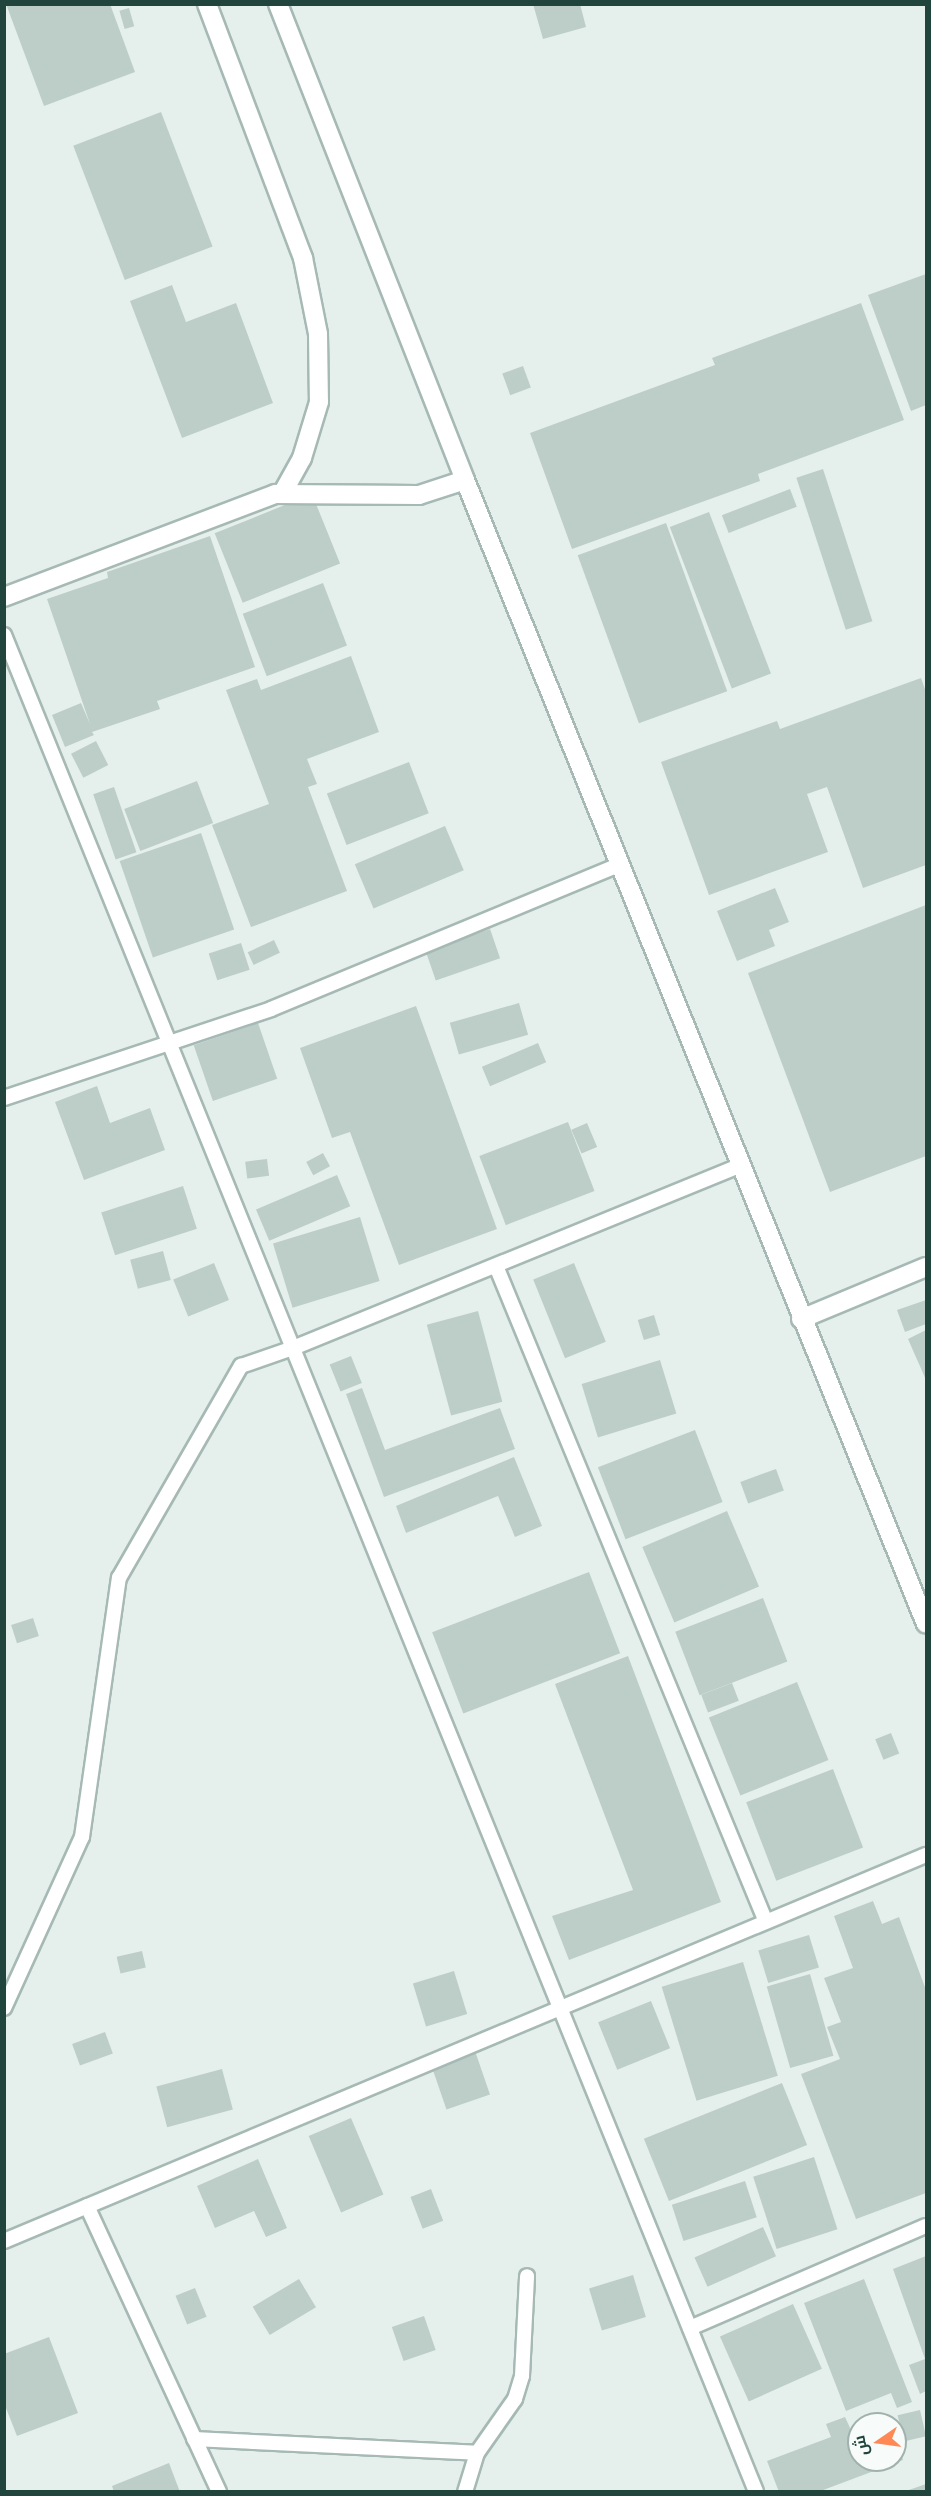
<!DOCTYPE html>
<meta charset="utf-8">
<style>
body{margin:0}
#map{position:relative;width:931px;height:2496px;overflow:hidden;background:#e5f0ec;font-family:Arial,Cairo,sans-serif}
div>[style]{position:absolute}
.building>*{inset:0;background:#bdcec8;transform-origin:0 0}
.roads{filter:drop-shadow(2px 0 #a6b9b4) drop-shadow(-2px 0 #a6b9b4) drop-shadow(0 2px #a6b9b4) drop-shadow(0 -2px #a6b9b4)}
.lane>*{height:14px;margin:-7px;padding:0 7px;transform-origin:7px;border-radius:7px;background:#fff}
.street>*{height:18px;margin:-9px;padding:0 9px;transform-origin:9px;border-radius:9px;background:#fff}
.secondary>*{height:18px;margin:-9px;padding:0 9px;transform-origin:9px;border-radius:9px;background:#fff}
span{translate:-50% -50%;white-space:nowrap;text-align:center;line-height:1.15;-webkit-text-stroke:4.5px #f7fbf9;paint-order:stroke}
.frame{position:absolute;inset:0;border:6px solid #21453d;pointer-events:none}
.north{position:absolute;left:847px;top:2412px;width:60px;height:60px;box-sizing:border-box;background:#f7fbf9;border:2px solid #a1b2ae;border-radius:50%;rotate:257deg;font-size:16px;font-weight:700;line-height:24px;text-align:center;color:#21453d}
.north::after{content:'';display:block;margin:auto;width:21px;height:27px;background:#ff8854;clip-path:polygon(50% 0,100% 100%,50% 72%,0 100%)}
</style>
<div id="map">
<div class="building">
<div style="clip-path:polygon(6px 4px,110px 4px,135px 72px,44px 106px)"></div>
<div style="clip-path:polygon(533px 4px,580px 4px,586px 27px,543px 39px)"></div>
<div style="left:129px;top:8px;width:19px;height:10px;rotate:74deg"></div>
<div style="left:161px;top:112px;width:144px;height:94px;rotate:69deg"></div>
<div style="clip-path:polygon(926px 274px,926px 405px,911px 411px,868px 295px)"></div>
<div style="clip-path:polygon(172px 285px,186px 322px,236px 303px,273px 403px,182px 438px,130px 301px)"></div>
<div style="clip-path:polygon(861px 303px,904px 420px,758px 474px,760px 481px,572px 549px,530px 433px,715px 365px,712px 358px)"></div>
<div style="left:523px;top:366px;width:23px;height:22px;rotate:70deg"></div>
<div style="left:823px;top:469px;width:160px;height:28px;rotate:72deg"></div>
<div style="left:790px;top:489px;width:19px;height:73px;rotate:69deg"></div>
<div style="left:312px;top:494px;width:75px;height:105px;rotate:68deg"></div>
<div style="left:709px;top:512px;width:173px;height:42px;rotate:69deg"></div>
<div style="left:666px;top:523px;width:179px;height:94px;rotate:70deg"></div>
<div style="clip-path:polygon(210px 536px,255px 667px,157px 701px,160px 709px,92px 732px,94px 735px,65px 747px,52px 715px,81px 703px,90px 724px,47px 599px,108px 578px,107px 572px)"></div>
<div style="left:323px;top:583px;width:67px;height:86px;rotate:69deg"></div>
<div style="clip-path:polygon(351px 656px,379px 732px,307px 759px,317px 784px,308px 787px,347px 891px,251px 927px,212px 825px,269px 804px,226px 690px,257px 679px,261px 690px)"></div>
<div style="clip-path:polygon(921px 678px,926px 692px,926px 865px,863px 888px,827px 787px,807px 794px,828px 852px,709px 895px,661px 762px,777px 721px,780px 729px)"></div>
<div style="left:96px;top:741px;width:27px;height:28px;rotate:63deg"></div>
<div style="left:409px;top:762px;width:55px;height:88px;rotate:69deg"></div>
<div style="left:197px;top:781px;width:45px;height:78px;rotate:69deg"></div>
<div style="left:114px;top:787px;width:69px;height:22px;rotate:71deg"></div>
<div style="left:445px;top:826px;width:48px;height:98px;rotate:67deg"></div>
<div style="left:201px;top:833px;width:102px;height:86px;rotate:71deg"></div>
<div style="clip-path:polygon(775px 888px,789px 922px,769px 930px,775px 946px,737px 961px,717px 911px)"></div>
<div style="clip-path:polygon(926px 905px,926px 1156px,830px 1192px,748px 973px)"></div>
<div style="left:490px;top:929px;width:31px;height:68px;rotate:71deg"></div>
<div style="left:274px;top:940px;width:14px;height:29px;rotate:65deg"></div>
<div style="left:241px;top:943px;width:28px;height:34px;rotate:72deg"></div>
<div style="left:519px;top:1003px;width:33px;height:72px;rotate:74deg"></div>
<div style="clip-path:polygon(416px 1006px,497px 1229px,399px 1265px,350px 1132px,332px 1138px,300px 1048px)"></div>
<div style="left:258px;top:1023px;width:59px;height:68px;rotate:71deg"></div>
<div style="left:538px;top:1043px;width:21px;height:61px;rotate:67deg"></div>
<div style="clip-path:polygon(97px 1086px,110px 1123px,150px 1108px,165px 1150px,84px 1180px,55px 1102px)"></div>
<div style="left:568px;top:1122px;width:74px;height:95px;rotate:69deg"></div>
<div style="left:587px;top:1123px;width:26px;height:17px;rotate:67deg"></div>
<div style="left:323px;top:1153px;width:15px;height:19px;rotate:62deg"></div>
<div style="left:267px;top:1159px;width:17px;height:22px;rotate:83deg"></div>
<div style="left:337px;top:1175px;width:34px;height:88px;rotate:67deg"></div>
<div style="left:183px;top:1186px;width:45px;height:86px;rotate:72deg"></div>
<div style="left:360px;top:1217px;width:67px;height:91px;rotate:73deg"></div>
<div style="left:163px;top:1251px;width:30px;height:34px;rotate:75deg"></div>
<div style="left:214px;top:1263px;width:40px;height:44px;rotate:68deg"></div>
<div style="left:574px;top:1263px;width:85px;height:44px;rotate:68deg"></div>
<div style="clip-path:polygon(926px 1300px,926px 1324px,905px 1332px,897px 1310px)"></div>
<div style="left:478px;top:1311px;width:94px;height:53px;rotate:75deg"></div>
<div style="left:654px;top:1315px;width:21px;height:17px;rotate:73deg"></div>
<div style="clip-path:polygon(926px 1330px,926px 1380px,908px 1339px)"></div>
<div style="left:351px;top:1356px;width:29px;height:23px;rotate:68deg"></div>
<div style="left:660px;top:1360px;width:56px;height:82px;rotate:73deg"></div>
<div style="clip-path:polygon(362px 1388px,385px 1450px,500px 1408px,515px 1449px,384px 1497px,346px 1394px)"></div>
<div style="left:695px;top:1430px;width:77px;height:104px;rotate:69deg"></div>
<div style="clip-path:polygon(514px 1457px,542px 1526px,515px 1537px,498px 1496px,406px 1533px,396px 1506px)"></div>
<div style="left:776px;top:1469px;width:23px;height:38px;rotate:70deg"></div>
<div style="left:727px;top:1511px;width:82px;height:92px;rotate:67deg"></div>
<div style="left:589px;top:1572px;width:87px;height:168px;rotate:69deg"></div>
<div style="left:763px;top:1598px;width:68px;height:94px;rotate:69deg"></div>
<div style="left:33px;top:1618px;width:19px;height:23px;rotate:72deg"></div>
<div style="clip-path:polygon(628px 1656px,721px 1902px,569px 1960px,552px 1916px,633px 1890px,555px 1684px)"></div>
<div style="left:797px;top:1682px;width:84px;height:95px;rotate:68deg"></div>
<div style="left:732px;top:1683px;width:19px;height:33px;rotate:69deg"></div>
<div style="left:891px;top:1733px;width:22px;height:17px;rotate:68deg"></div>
<div style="left:833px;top:1769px;width:84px;height:93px;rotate:69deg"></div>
<div style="clip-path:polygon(873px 1901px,882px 1924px,899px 1917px,926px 1990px,926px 2193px,856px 2219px,801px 2074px,840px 2059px,827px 2027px,841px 2022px,824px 1978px,853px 1968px,834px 1916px)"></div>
<div style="left:809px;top:1935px;width:34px;height:53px;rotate:73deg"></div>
<div style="left:142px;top:1951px;width:17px;height:26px;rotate:77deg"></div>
<div style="left:743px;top:1962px;width:119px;height:85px;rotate:73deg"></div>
<div style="left:454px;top:1971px;width:45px;height:43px;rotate:73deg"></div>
<div style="left:810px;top:1974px;width:85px;height:45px;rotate:74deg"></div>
<div style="left:651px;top:2001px;width:51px;height:57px;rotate:68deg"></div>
<div style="left:105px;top:2032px;width:23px;height:35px;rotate:70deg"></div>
<div style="left:475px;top:2051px;width:46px;height:46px;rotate:71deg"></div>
<div style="left:222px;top:2069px;width:42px;height:68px;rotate:75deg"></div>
<div style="left:782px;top:2083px;width:67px;height:149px;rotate:68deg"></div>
<div style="left:351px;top:2118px;width:83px;height:46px;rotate:67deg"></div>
<div style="left:814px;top:2157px;width:76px;height:64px;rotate:72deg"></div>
<div style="clip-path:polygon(258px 2159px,287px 2228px,266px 2237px,254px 2211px,215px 2228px,197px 2186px)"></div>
<div style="left:745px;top:2181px;width:38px;height:77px;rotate:72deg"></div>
<div style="left:431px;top:2189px;width:34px;height:22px;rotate:69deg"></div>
<div style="left:763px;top:2227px;width:32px;height:75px;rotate:66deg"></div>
<div style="clip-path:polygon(926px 2256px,926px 2391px,920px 2394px,909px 2365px,925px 2359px,893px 2269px)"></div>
<div style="left:633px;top:2275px;width:44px;height:46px;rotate:73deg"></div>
<div style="left:299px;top:2279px;width:33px;height:54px;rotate:59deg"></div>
<div style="clip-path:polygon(864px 2279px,912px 2402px,897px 2408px,891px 2393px,846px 2411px,804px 2303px)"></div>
<div style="left:195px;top:2288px;width:31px;height:21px;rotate:68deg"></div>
<div style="left:793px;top:2304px;width:71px;height:80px;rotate:66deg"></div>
<div style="left:424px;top:2316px;width:36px;height:34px;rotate:71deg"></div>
<div style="clip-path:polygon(49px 2337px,78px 2413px,17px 2436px,4px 2403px,4px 2354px)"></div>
<div style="left:920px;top:2410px;width:27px;height:23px;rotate:77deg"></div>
<div style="clip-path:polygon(887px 2416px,889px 2424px,866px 2424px)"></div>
<div style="clip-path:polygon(845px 2417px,851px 2430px,859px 2427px,859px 2460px,895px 2460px,895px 2440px,903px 2460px,818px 2492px,779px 2492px,767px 2461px,831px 2437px,826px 2424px)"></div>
<div style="clip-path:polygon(169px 2463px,180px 2492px,114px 2492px,112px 2486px)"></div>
<div style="clip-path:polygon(926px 2484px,926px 2492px,906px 2492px,906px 2491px)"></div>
</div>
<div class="roads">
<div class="lane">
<div style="left:4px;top:635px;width:2003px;rotate:67.95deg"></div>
<div style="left:4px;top:1098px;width:281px;rotate:-18.4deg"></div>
<div style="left:271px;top:1009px;width:377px;rotate:-22.5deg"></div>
<div style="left:496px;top:1266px;width:709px;rotate:67.63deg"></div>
<div style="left:4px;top:2008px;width:188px;rotate:-65.5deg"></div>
<div style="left:82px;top:1837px;width:262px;rotate:-81.9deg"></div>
<div style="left:119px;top:1578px;width:245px;rotate:-60.1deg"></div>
<div style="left:241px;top:1366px;width:55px;rotate:-19.1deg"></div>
<div style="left:293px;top:1348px;width:483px;rotate:-22.2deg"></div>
<div style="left:87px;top:2206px;width:315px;rotate:65.2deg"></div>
<div style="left:4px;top:2241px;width:1000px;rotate:-22.72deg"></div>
<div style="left:690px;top:2328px;width:257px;rotate:-23.4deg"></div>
<div style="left:194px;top:2439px;width:283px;rotate:2.8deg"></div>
<div style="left:465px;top:2492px;width:41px;rotate:-72.9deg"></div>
<div style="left:477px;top:2453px;width:66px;rotate:-54.9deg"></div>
<div style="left:515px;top:2399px;width:24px;rotate:-73deg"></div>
<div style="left:522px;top:2376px;width:100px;rotate:-87.1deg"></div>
</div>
<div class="street">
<div style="left:207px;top:4px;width:272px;rotate:69.3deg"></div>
<div style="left:303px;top:258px;width:77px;rotate:78.8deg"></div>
<div style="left:318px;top:334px;width:68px;rotate:89.2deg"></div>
<div style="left:319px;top:402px;width:59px;rotate:106.9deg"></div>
<div style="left:302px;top:458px;width:39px;rotate:119deg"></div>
<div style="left:4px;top:597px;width:290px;rotate:-20.8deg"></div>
<div style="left:275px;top:494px;width:144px;rotate:0.4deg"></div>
<div style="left:419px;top:495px;width:48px;rotate:-18.1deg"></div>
<div style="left:801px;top:1319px;width:135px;rotate:-22.6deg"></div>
</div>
<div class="secondary">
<div style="left:278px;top:4px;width:511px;rotate:68.55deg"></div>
<div style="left:465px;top:480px;width:1233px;rotate:68.05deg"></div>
</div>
</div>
<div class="frame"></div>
<div class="north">ش</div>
</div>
